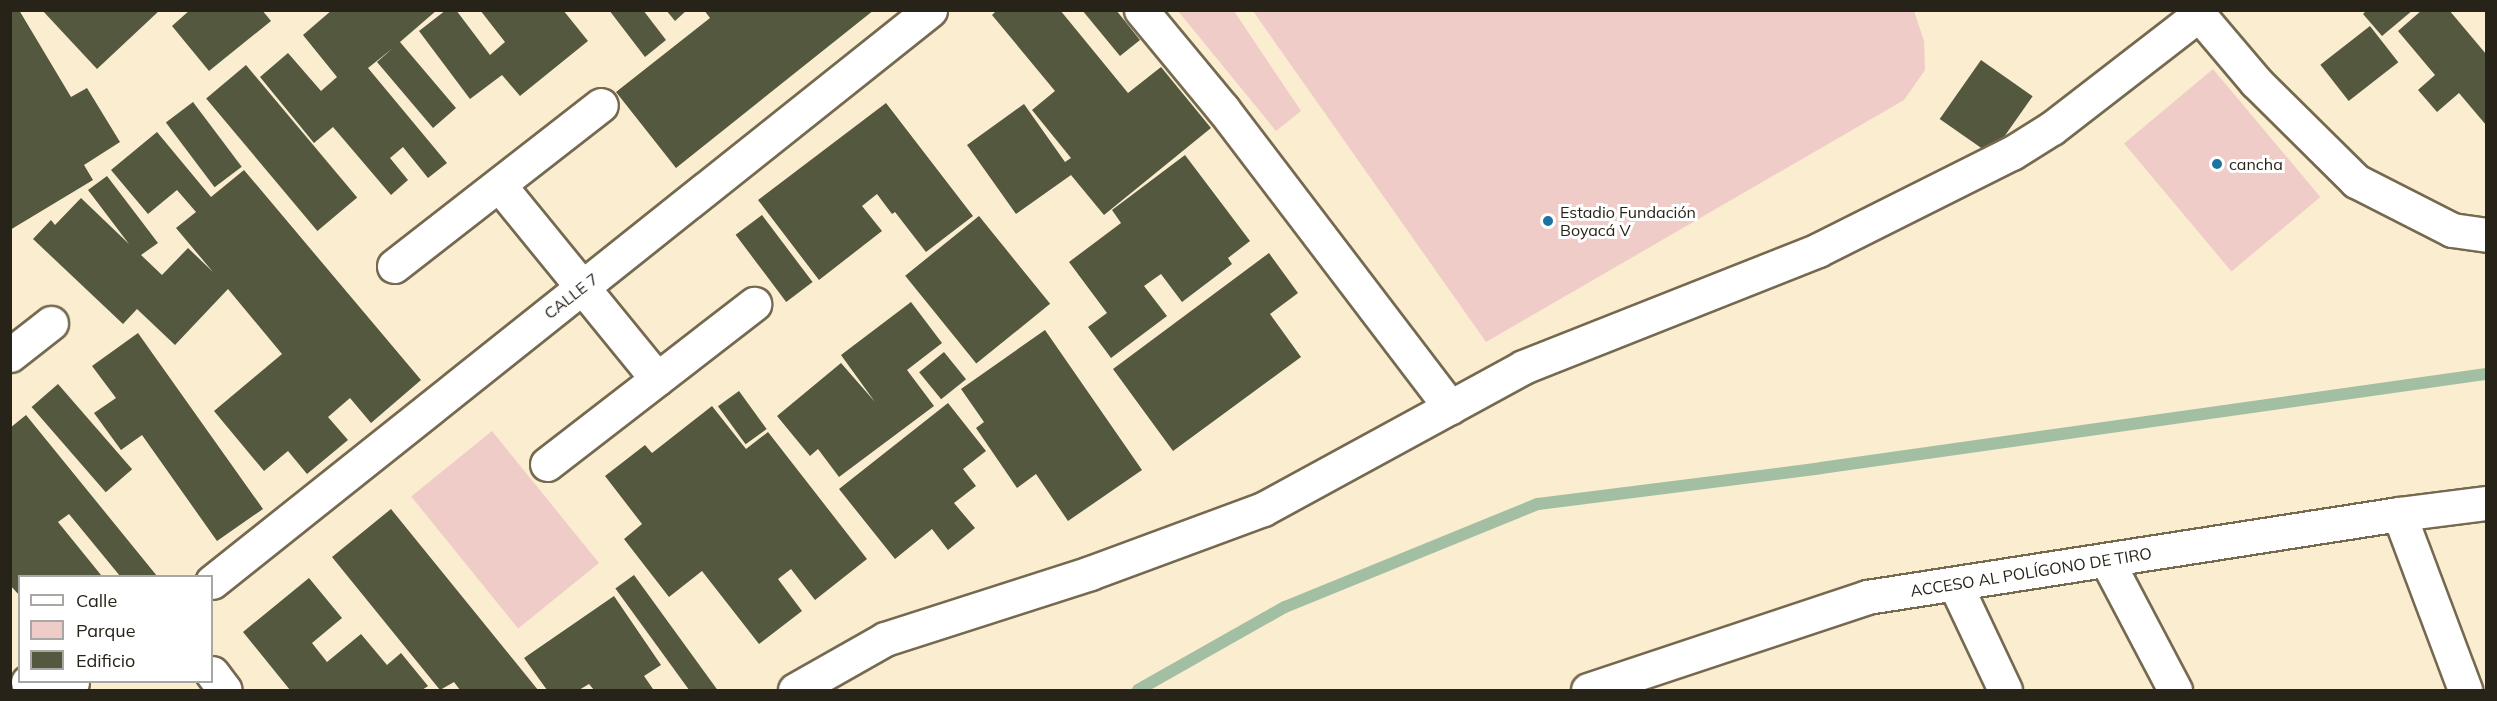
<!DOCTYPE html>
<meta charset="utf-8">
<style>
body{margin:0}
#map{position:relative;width:2497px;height:701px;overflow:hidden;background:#faedd0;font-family:Mulish,sans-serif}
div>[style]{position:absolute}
.green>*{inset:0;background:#f0ccc8;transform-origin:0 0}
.stream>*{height:12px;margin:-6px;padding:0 6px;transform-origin:6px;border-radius:6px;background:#a2bea3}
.building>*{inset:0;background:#53583e;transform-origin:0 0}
.roads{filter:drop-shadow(2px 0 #756950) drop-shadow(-2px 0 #756950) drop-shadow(0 2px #756950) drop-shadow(0 -2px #756950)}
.minor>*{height:33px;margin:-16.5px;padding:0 16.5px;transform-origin:16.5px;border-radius:16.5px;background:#fff}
.dots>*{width:16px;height:16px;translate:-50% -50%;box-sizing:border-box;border:3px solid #fff;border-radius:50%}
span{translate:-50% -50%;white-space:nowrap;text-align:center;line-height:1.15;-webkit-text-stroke:6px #fff;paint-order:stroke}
.poi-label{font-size:16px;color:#282319}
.left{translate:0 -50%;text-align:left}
.street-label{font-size:16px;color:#282319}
.frame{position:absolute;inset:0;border:12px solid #282319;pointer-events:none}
.legend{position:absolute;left:18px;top:575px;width:195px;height:108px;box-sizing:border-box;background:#fff;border:2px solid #a9a7a3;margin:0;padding:8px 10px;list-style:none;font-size:18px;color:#282319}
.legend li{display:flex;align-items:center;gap:12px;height:30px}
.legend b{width:30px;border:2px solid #a9a7a3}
</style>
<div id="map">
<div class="green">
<div style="clip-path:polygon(1178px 11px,1234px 11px,1301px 111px,1276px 131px)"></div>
<div style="clip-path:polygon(1253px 11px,1914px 11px,1924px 41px,1925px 70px,1904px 100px,1486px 342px)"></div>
<div style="left:2213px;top:69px;width:167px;height:116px;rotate:50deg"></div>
<div style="left:492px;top:431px;width:170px;height:104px;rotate:51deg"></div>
</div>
<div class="stream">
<div style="left:1138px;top:690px;width:169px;rotate:-29.5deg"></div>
<div style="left:1285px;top:607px;width:273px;rotate:-22.2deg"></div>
<div style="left:1538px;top:504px;width:285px;rotate:-7.2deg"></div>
<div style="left:1821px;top:468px;width:672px;rotate:-8.05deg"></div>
</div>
<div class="building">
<div style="clip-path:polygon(10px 10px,19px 10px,71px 97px,87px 88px,120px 142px,84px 165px,93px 180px,10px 230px)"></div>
<div style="clip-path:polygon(42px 10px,160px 10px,97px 69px)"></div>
<div style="clip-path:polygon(190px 10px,262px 10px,271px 21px,209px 71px,172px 26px)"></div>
<div style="clip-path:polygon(332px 10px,437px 10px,400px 42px,456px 108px,433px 128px,377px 62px,393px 48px,368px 68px,447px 163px,428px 178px,403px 147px,390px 158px,408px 180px,391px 195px,333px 127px,314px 143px,260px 77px,288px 53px,321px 91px,337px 77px,303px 35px)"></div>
<div style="clip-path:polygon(446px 10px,456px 10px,490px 55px,505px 42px,480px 10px,563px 10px,588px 41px,520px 96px,502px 75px,470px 99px,419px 31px)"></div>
<div style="clip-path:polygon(609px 10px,643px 10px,666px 40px,645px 57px)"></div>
<div style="clip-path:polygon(666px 10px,687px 10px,675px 21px)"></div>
<div style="clip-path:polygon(704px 10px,874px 10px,676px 168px,616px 92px,710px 18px)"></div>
<div style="clip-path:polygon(997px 10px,1060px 10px,1128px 93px,1161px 67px,1211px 128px,1104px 215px,1071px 175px,1016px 214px,967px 145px,1024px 104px,1065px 162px,1071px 158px,1032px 110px,1055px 91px,992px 15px)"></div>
<div style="clip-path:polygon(1082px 10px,1116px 10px,1140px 40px,1120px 56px)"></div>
<div style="clip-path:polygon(2367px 10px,2413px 10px,2382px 36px,2363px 14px)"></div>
<div style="clip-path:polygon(2422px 10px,2449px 10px,2486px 54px,2486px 125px,2459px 93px,2437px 112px,2418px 90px,2435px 75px,2398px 31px)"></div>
<div style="left:2370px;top:26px;width:46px;height:63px;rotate:52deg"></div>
<div style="left:1981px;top:60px;width:63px;height:72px;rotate:35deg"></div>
<div style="left:246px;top:65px;width:173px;height:52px;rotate:50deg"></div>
<div style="left:193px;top:102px;width:81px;height:34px;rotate:53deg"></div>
<div style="clip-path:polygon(886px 103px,973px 216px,926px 252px,895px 212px,892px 214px,877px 194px,862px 206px,882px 231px,819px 280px,758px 200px)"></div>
<div style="clip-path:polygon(157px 132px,211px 197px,244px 170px,421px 380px,371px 423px,350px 398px,328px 417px,348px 440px,307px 474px,288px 451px,264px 471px,214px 411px,282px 354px,228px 289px,175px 345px,137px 309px,123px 324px,33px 239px,51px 220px,55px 225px,81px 198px,129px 244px,88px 190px,107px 176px,158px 243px,141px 255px,162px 275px,188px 248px,213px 272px,176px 228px,196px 212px,177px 190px,148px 214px,111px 170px)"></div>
<div style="clip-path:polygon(1185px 155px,1250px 241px,1228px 258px,1232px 264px,1182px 302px,1161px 274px,1144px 286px,1167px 316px,1111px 358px,1088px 327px,1107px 313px,1069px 262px,1121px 223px,1112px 210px)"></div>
<div style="left:762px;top:215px;width:84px;height:33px;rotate:53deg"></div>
<div style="left:979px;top:216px;width:113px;height:95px;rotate:51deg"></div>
<div style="clip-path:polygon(1269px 253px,1298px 293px,1270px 314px,1301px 357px,1173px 451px,1113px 369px)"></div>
<div style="clip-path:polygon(911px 302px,942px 343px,907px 370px,934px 406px,839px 477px,818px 449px,810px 456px,777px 416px,841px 363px,875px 402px,841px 355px)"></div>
<div style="clip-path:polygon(1045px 330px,1142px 470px,1068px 521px,1036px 474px,1017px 488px,976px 428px,984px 422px,961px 389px)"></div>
<div style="clip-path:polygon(138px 333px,263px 509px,217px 541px,142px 435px,121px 450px,94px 413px,116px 398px,92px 366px)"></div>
<div style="left:944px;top:352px;width:35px;height:32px;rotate:51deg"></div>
<div style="left:58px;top:384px;width:113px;height:35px;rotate:49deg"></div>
<div style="left:739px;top:391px;width:47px;height:26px;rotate:54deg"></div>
<div style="clip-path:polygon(948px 403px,986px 451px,963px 469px,976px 486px,954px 503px,975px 528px,948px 550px,932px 529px,895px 559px,839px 489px)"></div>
<div style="clip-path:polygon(712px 406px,746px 449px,768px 432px,867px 559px,815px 600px,791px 569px,778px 579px,802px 611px,759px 644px,702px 571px,669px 597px,624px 539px,642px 524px,605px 476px,645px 445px,652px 453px)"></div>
<div style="clip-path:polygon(26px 415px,157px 576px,120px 576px,69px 514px,58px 522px,101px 575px,20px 576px,20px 596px,10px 585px,10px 428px)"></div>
<div style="clip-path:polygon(391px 509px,538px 690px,460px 690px,454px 682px,440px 690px,332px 557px)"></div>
<div style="left:634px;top:575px;width:143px;height:23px;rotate:54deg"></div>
<div style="clip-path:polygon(309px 578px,342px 618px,312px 643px,327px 662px,361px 634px,387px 665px,401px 653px,428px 686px,422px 690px,290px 690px,243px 632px)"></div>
<div style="clip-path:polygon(614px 596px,661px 665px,644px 676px,653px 689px,594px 690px,589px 684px,579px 690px,547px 690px,524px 658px)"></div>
</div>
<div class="roads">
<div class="minor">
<div style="left:1141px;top:10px;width:129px;rotate:50.4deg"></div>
<div style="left:1223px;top:109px;width:375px;rotate:52.7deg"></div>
<div style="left:2195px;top:10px;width:94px;rotate:49.7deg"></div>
<div style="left:2256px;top:82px;width:141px;rotate:44.7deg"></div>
<div style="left:2356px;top:181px;width:108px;rotate:27deg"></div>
<div style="left:2452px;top:230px;width:34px;rotate:8deg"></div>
<div style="left:499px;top:185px;width:250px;rotate:50.8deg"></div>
<div style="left:657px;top:379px;width:139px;rotate:142.3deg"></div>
<div style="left:394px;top:266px;width:262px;rotate:-37.9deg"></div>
<div style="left:10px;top:355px;width:52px;rotate:-38deg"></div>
<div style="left:657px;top:379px;width:123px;rotate:-37.7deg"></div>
<div style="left:2399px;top:514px;width:188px;rotate:69.4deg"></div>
<div style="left:2107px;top:561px;width:146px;rotate:62.2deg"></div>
<div style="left:212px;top:582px;width:918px;rotate:-38.54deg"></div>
<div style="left:1955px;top:584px;width:117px;rotate:64.7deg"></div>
<div style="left:212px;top:673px;width:21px;rotate:53deg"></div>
<div style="left:28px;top:682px;width:17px;rotate:28deg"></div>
<div style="left:43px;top:690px;width:30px;rotate:-15deg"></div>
<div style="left:795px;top:690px;width:103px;rotate:-29.5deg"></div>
<div style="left:885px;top:639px;width:215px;rotate:-17.8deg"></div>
<div style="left:1090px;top:573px;width:184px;rotate:-20.3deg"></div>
<div style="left:1263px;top:509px;width:296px;rotate:-28.6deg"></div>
<div style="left:1523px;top:367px;width:317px;rotate:-21.6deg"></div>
<div style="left:1818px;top:250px;width:217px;rotate:-26.6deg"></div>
<div style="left:2012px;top:153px;width:47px;rotate:-32deg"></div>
<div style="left:2052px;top:128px;width:185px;rotate:-37.7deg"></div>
<div style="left:1588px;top:690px;width:294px;rotate:-18.4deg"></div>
<div style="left:1867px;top:597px;width:538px;rotate:-8.87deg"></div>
<div style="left:2399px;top:514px;width:88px;rotate:-7.2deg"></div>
</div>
</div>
<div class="dots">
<div style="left:2217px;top:164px;background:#1b73a2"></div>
<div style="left:1548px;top:221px;background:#1b73a2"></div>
</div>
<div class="poi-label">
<span class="left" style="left:2229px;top:164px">cancha</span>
<span class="left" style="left:1560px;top:221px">Estadio Fundación<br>Boyacá V</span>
</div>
<div class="street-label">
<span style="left:571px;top:296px;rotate:-38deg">CALLE 7</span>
<span style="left:2031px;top:572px;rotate:-9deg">ACCESO AL POLÍGONO DE TIRO</span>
</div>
<div class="frame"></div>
<ul class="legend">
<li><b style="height:8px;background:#fff"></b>Calle</li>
<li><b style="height:16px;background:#f0ccc8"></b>Parque</li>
<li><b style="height:16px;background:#53583e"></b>Edificio</li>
</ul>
</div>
